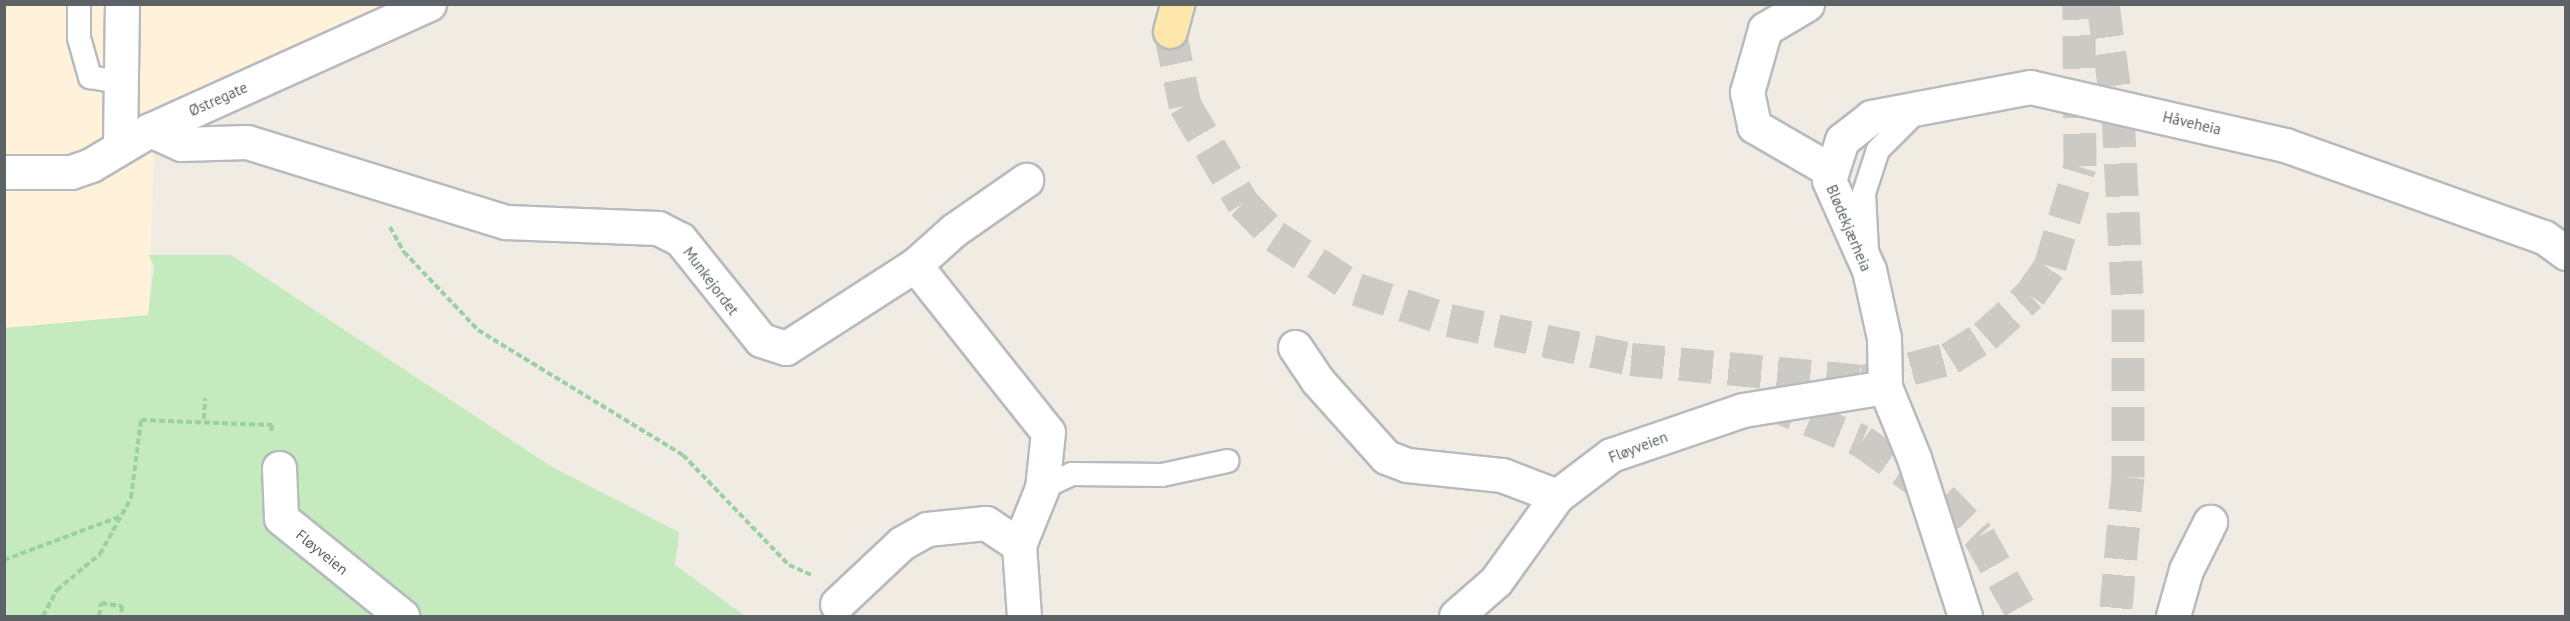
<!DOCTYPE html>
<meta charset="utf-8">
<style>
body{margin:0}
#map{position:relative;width:2570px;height:621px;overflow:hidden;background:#f0ece4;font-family:"PT Sans",sans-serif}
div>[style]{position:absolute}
.commercial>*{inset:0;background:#fff1da}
.green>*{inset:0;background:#c4eabe}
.primary-tunnel>*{height:33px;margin-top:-16.5px;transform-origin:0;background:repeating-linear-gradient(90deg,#cbcac4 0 33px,transparent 0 49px)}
.path>*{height:4px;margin-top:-2px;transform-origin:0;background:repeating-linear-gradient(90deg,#99d1a0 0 6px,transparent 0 9px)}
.roads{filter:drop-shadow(2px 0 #b7bbbf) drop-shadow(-2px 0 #b7bbbf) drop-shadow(0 2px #b7bbbf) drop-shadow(0 -2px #b7bbbf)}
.lane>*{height:22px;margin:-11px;padding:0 11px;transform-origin:11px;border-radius:11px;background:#fff}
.street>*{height:33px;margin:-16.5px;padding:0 16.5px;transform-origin:16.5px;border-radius:16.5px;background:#fff}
.primary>*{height:33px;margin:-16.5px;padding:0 16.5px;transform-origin:16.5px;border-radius:16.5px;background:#ffe6aa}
span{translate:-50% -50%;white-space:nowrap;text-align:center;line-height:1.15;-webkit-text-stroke:4.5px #fff;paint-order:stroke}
.street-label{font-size:15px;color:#5c6266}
.frame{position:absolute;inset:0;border:6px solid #5c6266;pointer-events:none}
</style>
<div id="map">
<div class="commercial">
<div style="clip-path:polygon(5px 5px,395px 5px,155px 113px,149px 315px,5px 328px)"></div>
</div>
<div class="green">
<div style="clip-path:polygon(149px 255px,231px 255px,552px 467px,679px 532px,675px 565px,745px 616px,5px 616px,5px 328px,148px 315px,154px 266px)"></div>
</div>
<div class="primary-tunnel">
<div style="left:2103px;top:4px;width:111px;rotate:82.2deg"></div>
<div style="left:2118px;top:114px;width:195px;rotate:87.1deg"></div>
<div style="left:2128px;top:309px;width:168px;rotate:90deg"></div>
<div style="left:2128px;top:477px;width:140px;rotate:95.3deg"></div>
<div style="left:1170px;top:31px;width:76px;rotate:78.5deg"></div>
<div style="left:1185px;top:105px;width:114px;rotate:59.4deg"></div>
<div style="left:1243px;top:203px;width:46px;rotate:45.9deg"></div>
<div style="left:1275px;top:236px;width:98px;rotate:32.9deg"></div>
<div style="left:1357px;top:289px;width:97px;rotate:18.6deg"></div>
<div style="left:1449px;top:320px;width:186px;rotate:12.1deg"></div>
<div style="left:1631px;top:359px;width:234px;rotate:5.4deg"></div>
<div style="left:1864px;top:381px;width:89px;rotate:-15deg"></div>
<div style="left:1950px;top:358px;width:41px;rotate:-32.2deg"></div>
<div style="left:1985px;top:336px;width:61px;rotate:-42.3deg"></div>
<div style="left:2030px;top:295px;width:35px;rotate:-55deg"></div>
<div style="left:2050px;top:266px;width:104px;rotate:-73.3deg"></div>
<div style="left:2080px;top:166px;width:162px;rotate:-90.4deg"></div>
<div style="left:1764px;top:401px;width:106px;rotate:22.2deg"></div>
<div style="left:1862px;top:441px;width:98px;rotate:35.5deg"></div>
<div style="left:1942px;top:498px;width:53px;rotate:45.8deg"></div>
<div style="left:1979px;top:536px;width:92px;rotate:60.6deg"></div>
</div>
<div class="path">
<div style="left:390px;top:227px;width:29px;rotate:61deg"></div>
<div style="left:404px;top:252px;width:108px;rotate:46.5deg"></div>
<div style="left:478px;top:330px;width:240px;rotate:31.4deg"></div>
<div style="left:683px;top:455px;width:153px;rotate:46.1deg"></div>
<div style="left:789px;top:565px;width:24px;rotate:24deg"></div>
<div style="left:204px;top:419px;width:21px;rotate:-87deg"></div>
<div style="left:4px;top:560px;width:125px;rotate:-20.6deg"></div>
<div style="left:43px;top:616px;width:30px;rotate:-62deg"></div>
<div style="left:57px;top:590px;width:56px;rotate:-39.9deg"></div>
<div style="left:100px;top:554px;width:64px;rotate:-61deg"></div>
<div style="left:131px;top:498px;width:79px;rotate:-82.7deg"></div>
<div style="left:141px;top:420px;width:131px;rotate:2.2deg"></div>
<div style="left:272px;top:425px;width:8px;rotate:97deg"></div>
<div style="left:99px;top:616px;width:13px;rotate:-81deg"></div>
<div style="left:101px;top:603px;width:21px;rotate:8deg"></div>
<div style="left:122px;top:606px;width:10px;rotate:96deg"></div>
</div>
<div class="roads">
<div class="lane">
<div style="left:79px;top:4px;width:34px;rotate:90deg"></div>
<div style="left:79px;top:38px;width:41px;rotate:74.2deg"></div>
<div style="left:90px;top:77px;width:29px;rotate:10deg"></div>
<div style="left:1867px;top:251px;width:58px;rotate:-93deg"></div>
<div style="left:1864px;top:193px;width:45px;rotate:-72deg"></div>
<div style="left:1878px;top:150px;width:59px;rotate:-45deg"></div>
<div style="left:1042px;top:488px;width:33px;rotate:-25deg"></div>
<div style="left:1072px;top:474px;width:90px;rotate:0.6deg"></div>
<div style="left:1162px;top:475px;width:67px;rotate:-12deg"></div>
</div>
<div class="street">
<div style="left:1807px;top:4px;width:49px;rotate:149.2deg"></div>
<div style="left:1765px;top:29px;width:66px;rotate:105.9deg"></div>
<div style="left:1747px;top:92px;width:35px;rotate:78deg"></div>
<div style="left:1754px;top:126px;width:88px;rotate:30.1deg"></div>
<div style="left:150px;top:130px;width:34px;rotate:24deg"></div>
<div style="left:181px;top:144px;width:66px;rotate:-1.7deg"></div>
<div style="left:247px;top:142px;width:271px;rotate:17.2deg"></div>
<div style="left:506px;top:222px;width:152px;rotate:2.3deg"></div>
<div style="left:658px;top:228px;width:25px;rotate:27deg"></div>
<div style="left:680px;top:239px;width:129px;rotate:51.3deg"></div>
<div style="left:761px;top:340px;width:26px;rotate:18deg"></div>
<div style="left:786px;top:348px;width:153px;rotate:-32.8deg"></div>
<div style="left:915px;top:265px;width:52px;rotate:-41.9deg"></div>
<div style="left:954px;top:230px;width:88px;rotate:-34.8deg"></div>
<div style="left:120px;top:146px;width:142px;rotate:-89.2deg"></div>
<div style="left:4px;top:172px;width:67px"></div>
<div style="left:71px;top:172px;width:21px;rotate:-19deg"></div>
<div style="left:91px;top:165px;width:69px;rotate:-30.7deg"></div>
<div style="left:150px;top:130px;width:306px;rotate:-24.3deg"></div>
<div style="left:915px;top:265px;width:213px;rotate:51.5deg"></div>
<div style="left:1048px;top:432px;width:56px;rotate:96.1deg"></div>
<div style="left:1042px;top:488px;width:61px;rotate:112deg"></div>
<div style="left:1019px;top:545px;width:71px;rotate:86deg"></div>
<div style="left:1295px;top:347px;width:40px;rotate:56deg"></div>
<div style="left:1317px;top:380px;width:103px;rotate:48.1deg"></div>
<div style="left:1386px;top:457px;width:22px;rotate:21deg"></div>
<div style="left:1407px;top:465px;width:96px;rotate:6deg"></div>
<div style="left:1502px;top:475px;width:59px;rotate:20.9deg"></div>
<div style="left:279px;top:468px;width:50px;rotate:87.7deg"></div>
<div style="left:281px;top:518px;width:156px;rotate:39deg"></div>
<div style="left:837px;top:604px;width:89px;rotate:-43.2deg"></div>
<div style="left:902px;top:543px;width:29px;rotate:-29deg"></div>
<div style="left:927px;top:529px;width:59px;rotate:-5.8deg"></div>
<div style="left:986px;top:523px;width:40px;rotate:34deg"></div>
<div style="left:1456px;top:616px;width:53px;rotate:-41.2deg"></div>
<div style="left:1496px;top:581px;width:105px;rotate:-54.3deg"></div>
<div style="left:1557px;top:496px;width:68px;rotate:-37.2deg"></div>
<div style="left:1611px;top:455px;width:139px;rotate:-18.8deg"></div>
<div style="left:1743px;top:410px;width:144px;rotate:-9.2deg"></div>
<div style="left:1965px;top:616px;width:166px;rotate:-107.9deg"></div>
<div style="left:1914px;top:458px;width:77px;rotate:-112.2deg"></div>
<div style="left:1885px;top:387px;width:49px;rotate:-91.2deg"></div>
<div style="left:1884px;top:338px;width:70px;rotate:-102.4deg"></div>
<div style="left:1869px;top:270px;width:98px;rotate:-114deg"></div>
<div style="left:1829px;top:180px;width:42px;rotate:-72deg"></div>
<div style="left:1842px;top:140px;width:37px;rotate:-38deg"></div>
<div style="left:1871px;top:117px;width:162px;rotate:-10.7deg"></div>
<div style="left:2030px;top:87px;width:262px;rotate:12.8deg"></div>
<div style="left:2285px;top:145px;width:275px;rotate:19.6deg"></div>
<div style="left:2544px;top:237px;width:27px;rotate:36deg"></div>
<div style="left:2173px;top:616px;width:48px;rotate:-74.2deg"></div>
<div style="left:2186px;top:570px;width:54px;rotate:-63.4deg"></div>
</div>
<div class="primary">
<div style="left:1170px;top:31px;width:28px;rotate:-75deg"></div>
</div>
</div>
<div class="street-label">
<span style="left:218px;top:99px;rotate:-24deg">Østregate</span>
<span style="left:2192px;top:123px;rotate:13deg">Håveheia</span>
<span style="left:1849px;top:228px;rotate:67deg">Blødekjærheia</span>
<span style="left:711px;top:281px;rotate:53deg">Munkejordet</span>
<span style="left:1638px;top:447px;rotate:-21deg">Fløyveien</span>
<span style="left:322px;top:552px;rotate:39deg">Fløyveien</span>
</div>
<div class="frame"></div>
</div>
